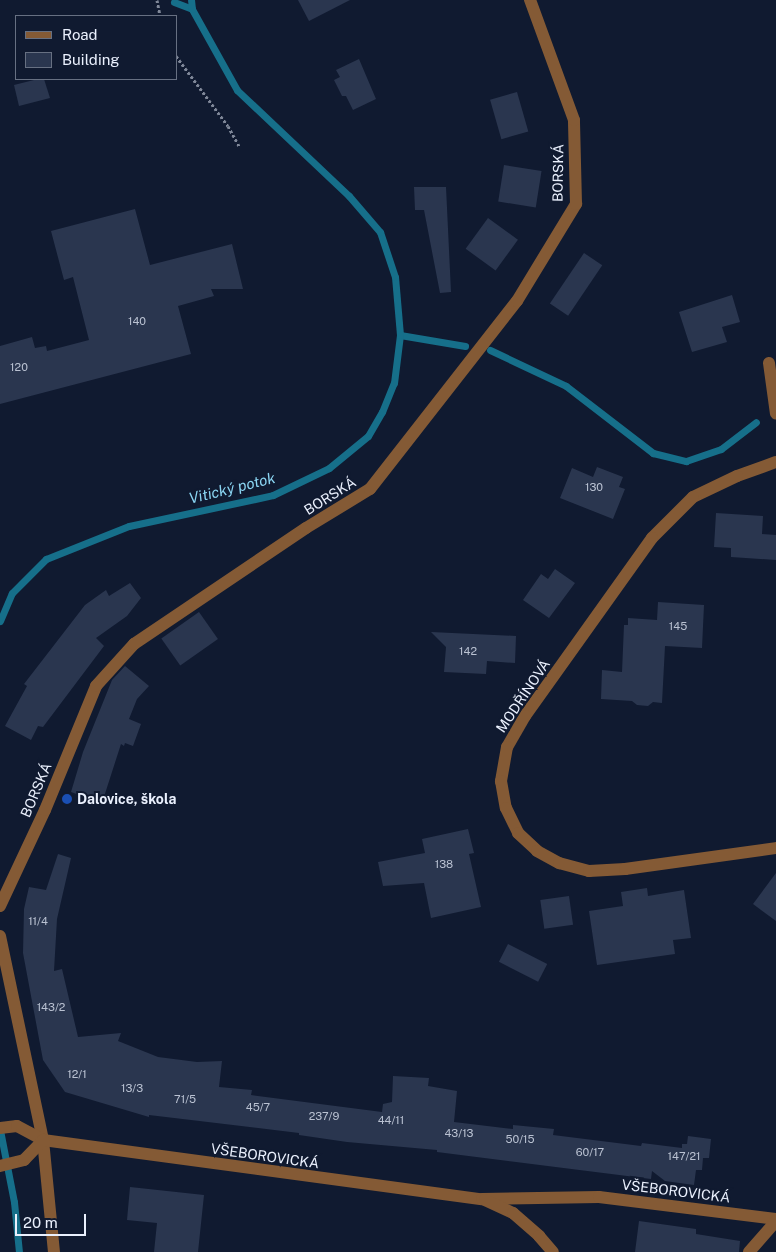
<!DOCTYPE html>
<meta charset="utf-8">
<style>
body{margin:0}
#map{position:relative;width:776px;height:1252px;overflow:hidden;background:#101a30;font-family:"Public Sans",sans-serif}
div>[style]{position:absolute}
.stream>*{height:7px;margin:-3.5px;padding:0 3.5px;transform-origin:3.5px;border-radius:3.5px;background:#166f8a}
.building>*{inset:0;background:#2a364f;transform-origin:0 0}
.path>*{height:3px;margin-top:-1.5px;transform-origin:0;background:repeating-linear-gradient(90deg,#7f8798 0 2.5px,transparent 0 5px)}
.minor>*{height:12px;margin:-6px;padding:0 6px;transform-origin:6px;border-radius:6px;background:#845a35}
.dots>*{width:14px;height:14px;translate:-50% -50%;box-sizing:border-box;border:2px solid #101a30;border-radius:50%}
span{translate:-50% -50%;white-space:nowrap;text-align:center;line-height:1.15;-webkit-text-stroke:4px #101a30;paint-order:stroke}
.number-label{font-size:11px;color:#bac2d2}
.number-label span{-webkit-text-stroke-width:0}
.street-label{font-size:14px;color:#eaf0fd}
.poi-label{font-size:14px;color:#eaf0fd;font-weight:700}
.left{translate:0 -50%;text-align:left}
.water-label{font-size:15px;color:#8bd6f3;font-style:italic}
.legend{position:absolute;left:15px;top:15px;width:162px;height:65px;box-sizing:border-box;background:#101a30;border:1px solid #677082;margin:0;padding:6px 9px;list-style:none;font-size:15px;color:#eaf0fd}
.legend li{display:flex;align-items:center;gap:10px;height:25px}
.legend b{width:25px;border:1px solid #677082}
.scale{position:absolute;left:15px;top:1214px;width:71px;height:22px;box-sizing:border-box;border:2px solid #eaf0fd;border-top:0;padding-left:6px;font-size:15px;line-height:18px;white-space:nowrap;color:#eaf0fd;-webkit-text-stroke:4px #101a30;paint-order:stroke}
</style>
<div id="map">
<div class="stream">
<div style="left:174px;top:2px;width:19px;rotate:21deg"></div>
<div style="left:400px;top:335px;width:66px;rotate:9.6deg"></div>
<div style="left:490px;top:350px;width:84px;rotate:25.3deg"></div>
<div style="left:566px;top:386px;width:110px;rotate:37.6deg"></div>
<div style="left:653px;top:453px;width:34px;rotate:14deg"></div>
<div style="left:686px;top:461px;width:37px;rotate:-19deg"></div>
<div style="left:721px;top:449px;width:44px;rotate:-37.6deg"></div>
<div style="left:0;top:621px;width:30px;rotate:-67deg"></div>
<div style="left:12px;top:593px;width:48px;rotate:-45deg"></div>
<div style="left:46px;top:559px;width:89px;rotate:-21.7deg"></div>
<div style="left:129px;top:526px;width:147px;rotate:-12.1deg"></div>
<div style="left:273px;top:495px;width:62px;rotate:-25.7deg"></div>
<div style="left:329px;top:468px;width:50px;rotate:-39.4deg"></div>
<div style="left:368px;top:436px;width:28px;rotate:-60deg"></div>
<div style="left:382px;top:412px;width:31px;rotate:-68deg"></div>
<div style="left:394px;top:383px;width:48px;rotate:-82.9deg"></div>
<div style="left:400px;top:335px;width:58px;rotate:-94.9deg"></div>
<div style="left:395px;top:277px;width:47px;rotate:-108.4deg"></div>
<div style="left:380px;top:232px;width:48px;rotate:-130.7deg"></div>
<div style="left:349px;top:196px;width:154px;rotate:-136.6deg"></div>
<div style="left:237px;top:90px;width:93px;rotate:-119.1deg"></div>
<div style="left:192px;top:9px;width:9px;rotate:-96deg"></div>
<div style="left:0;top:1130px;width:73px;rotate:79deg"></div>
<div style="left:14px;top:1202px;width:50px;rotate:84.3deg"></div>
</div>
<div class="building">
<div style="clip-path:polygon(298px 0,350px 0,309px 21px)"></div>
<div style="clip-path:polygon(359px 59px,376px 99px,353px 110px,346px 96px,342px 96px,334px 80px,340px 77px,336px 70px)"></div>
<div style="clip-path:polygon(38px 79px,44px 79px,50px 98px,19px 106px,14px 85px)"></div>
<div style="left:517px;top:92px;width:41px;height:28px;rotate:74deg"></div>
<div style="left:504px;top:165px;width:38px;height:37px;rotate:9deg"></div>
<div style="clip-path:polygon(414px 187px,446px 187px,451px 292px,440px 293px,424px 210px,415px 210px)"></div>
<div style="clip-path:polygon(135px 209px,150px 265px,232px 244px,243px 289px,211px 289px,214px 296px,178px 306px,191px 354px,0 404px,0 346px,32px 337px,35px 348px,46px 346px,47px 351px,89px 340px,73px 277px,64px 280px,51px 231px)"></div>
<div style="left:488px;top:218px;width:37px;height:38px;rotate:36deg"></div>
<div style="left:584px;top:253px;width:22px;height:61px;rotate:34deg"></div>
<div style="clip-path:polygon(732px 295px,740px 322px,722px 327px,727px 342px,692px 352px,679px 312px)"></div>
<div style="clip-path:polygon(597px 467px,623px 477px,619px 487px,625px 489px,613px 519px,560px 498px,572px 468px,593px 477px)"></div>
<div style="clip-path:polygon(716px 513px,763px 516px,762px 534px,776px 535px,776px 560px,731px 557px,731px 548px,714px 547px)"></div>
<div style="clip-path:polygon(555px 569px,575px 583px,549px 618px,523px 600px,541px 574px,548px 579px)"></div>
<div style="clip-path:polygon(130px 583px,141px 598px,127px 616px,96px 638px,104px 646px,43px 727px,38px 726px,31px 740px,5px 726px,27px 686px,24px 684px,85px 605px,106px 590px,109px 596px)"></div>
<div style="clip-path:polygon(658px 602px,704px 605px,702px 648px,665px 646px,662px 703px,653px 702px,648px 706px,637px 705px,632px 701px,601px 699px,602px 670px,622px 672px,624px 625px,628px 625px,628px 618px,657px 620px)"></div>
<div style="left:199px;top:612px;width:33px;height:46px;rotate:55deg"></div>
<div style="clip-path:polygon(431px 632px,516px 636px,515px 663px,487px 661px,486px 674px,444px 672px,446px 647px)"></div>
<div style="clip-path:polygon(125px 666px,149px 686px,137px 699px,129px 719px,141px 724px,133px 746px,125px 743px,124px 746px,121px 744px,102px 803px,71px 792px,83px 752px,112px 680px)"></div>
<div style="clip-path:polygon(468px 829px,474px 853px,469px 854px,481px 907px,431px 918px,424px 883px,383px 886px,378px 862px,425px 853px,422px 839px)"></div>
<div style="clip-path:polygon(58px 854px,71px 858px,57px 919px,54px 971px,62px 969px,78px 1037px,121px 1033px,118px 1041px,158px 1057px,197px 1062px,222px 1061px,219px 1087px,252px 1090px,251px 1095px,382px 1112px,383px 1104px,392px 1102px,393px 1076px,429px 1078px,428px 1086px,457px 1091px,454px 1122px,513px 1129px,513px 1125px,554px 1129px,553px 1135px,641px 1146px,642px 1143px,682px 1148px,682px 1144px,687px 1144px,688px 1136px,711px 1139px,709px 1158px,703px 1158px,702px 1170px,696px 1170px,694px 1185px,665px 1181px,652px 1171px,651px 1179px,437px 1152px,437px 1150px,347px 1142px,299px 1135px,299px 1133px,149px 1115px,149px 1117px,65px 1092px,43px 1060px,23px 953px,24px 909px,29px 887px,46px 890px)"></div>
<div style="clip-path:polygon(776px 873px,776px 921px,753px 904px)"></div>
<div style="clip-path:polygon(647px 888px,648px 896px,684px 890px,691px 938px,673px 940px,675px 954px,597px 965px,589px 911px,623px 906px,621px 892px)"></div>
<div style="left:569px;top:896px;width:29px;height:29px;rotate:82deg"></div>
<div style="left:508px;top:944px;width:44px;height:20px;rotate:27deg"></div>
<div style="clip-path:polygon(130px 1187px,204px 1195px,198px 1252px,154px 1252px,157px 1223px,127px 1220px)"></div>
<div style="clip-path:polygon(639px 1221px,696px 1229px,696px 1234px,740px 1241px,739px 1252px,635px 1252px)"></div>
</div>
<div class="path">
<div style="left:157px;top:0;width:16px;rotate:79deg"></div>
<div style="left:176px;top:56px;width:87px;rotate:53.4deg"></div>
<div style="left:228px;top:126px;width:23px;rotate:61deg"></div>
</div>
<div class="minor">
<div style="left:769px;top:363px;width:51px;rotate:82.2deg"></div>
<div style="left:776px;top:462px;width:41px;rotate:160.3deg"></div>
<div style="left:737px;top:476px;width:49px;rotate:154.5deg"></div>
<div style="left:693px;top:497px;width:58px;rotate:135deg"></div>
<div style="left:652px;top:538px;width:219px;rotate:125.5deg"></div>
<div style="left:525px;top:716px;width:36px;rotate:120deg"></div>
<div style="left:507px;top:747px;width:35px;rotate:100deg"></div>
<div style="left:501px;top:781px;width:27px;rotate:80deg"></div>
<div style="left:506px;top:808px;width:28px;rotate:64deg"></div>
<div style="left:518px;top:833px;width:26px;rotate:43deg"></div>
<div style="left:537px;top:851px;width:25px;rotate:29deg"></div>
<div style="left:559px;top:863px;width:31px;rotate:15deg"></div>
<div style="left:589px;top:871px;width:36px;rotate:-3deg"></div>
<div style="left:625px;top:869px;width:152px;rotate:-7.9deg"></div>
<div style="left:0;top:906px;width:106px;rotate:-64.9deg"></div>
<div style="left:45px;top:810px;width:134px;rotate:-67.6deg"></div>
<div style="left:96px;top:686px;width:57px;rotate:-47.9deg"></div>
<div style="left:134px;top:644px;width:207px;rotate:-34deg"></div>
<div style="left:306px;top:528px;width:75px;rotate:-31.4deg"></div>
<div style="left:370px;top:489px;width:239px;rotate:-52deg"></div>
<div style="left:517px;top:301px;width:114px;rotate:-58.7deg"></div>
<div style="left:576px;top:204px;width:84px;rotate:-91.4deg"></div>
<div style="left:574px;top:120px;width:128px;rotate:-110.1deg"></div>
<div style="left:0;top:936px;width:208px;rotate:78.1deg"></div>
<div style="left:43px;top:1140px;width:113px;rotate:84.4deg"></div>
<div style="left:0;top:1128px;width:17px;rotate:-7deg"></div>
<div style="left:17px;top:1126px;width:30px;rotate:28deg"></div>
<div style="left:43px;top:1140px;width:443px;rotate:7.7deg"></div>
<div style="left:482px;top:1199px;width:117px;rotate:-1deg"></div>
<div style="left:599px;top:1197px;width:178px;rotate:7.1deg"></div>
<div style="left:0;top:1166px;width:25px;rotate:-14deg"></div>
<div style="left:24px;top:1160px;width:28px;rotate:-46deg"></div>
<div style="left:485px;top:1200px;width:31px;rotate:25deg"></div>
<div style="left:513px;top:1213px;width:35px;rotate:41deg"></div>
<div style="left:539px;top:1236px;width:21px;rotate:49deg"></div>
<div style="left:749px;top:1252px;width:41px;rotate:-48.9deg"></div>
</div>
<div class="dots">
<div style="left:67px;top:799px;background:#1a4fb4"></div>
</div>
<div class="number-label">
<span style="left:137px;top:321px">140</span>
<span style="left:19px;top:367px">120</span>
<span style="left:594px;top:487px">130</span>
<span style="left:678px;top:626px">145</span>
<span style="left:468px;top:651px">142</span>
<span style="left:444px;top:864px">138</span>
<span style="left:38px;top:921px">11/4</span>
<span style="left:51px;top:1007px">143/2</span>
<span style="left:77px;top:1074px">12/1</span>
<span style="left:132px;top:1088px">13/3</span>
<span style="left:185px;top:1099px">71/5</span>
<span style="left:258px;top:1107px">45/7</span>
<span style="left:324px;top:1116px">237/9</span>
<span style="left:391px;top:1120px">44/11</span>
<span style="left:459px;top:1133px">43/13</span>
<span style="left:520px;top:1139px">50/15</span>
<span style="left:590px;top:1152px">60/17</span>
<span style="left:684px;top:1156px">147/21</span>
</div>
<div class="street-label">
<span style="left:558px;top:173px;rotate:-89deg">BORSKÁ</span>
<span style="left:330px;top:496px;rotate:-32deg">BORSKÁ</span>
<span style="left:523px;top:696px;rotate:-56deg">MODŘÍNOVÁ</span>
<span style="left:36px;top:790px;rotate:-67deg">BORSKÁ</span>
<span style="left:265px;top:1156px;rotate:8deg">VŠEBOROVICKÁ</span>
<span style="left:676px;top:1191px;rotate:7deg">VŠEBOROVICKÁ</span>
</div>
<div class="poi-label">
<span class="left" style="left:77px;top:799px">Dalovice, škola</span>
</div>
<div class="water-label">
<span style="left:232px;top:488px;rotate:-14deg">Vitický potok</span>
</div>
<ul class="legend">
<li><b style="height:6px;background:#845a35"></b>Road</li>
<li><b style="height:14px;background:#2a364f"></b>Building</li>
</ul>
<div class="scale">20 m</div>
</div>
